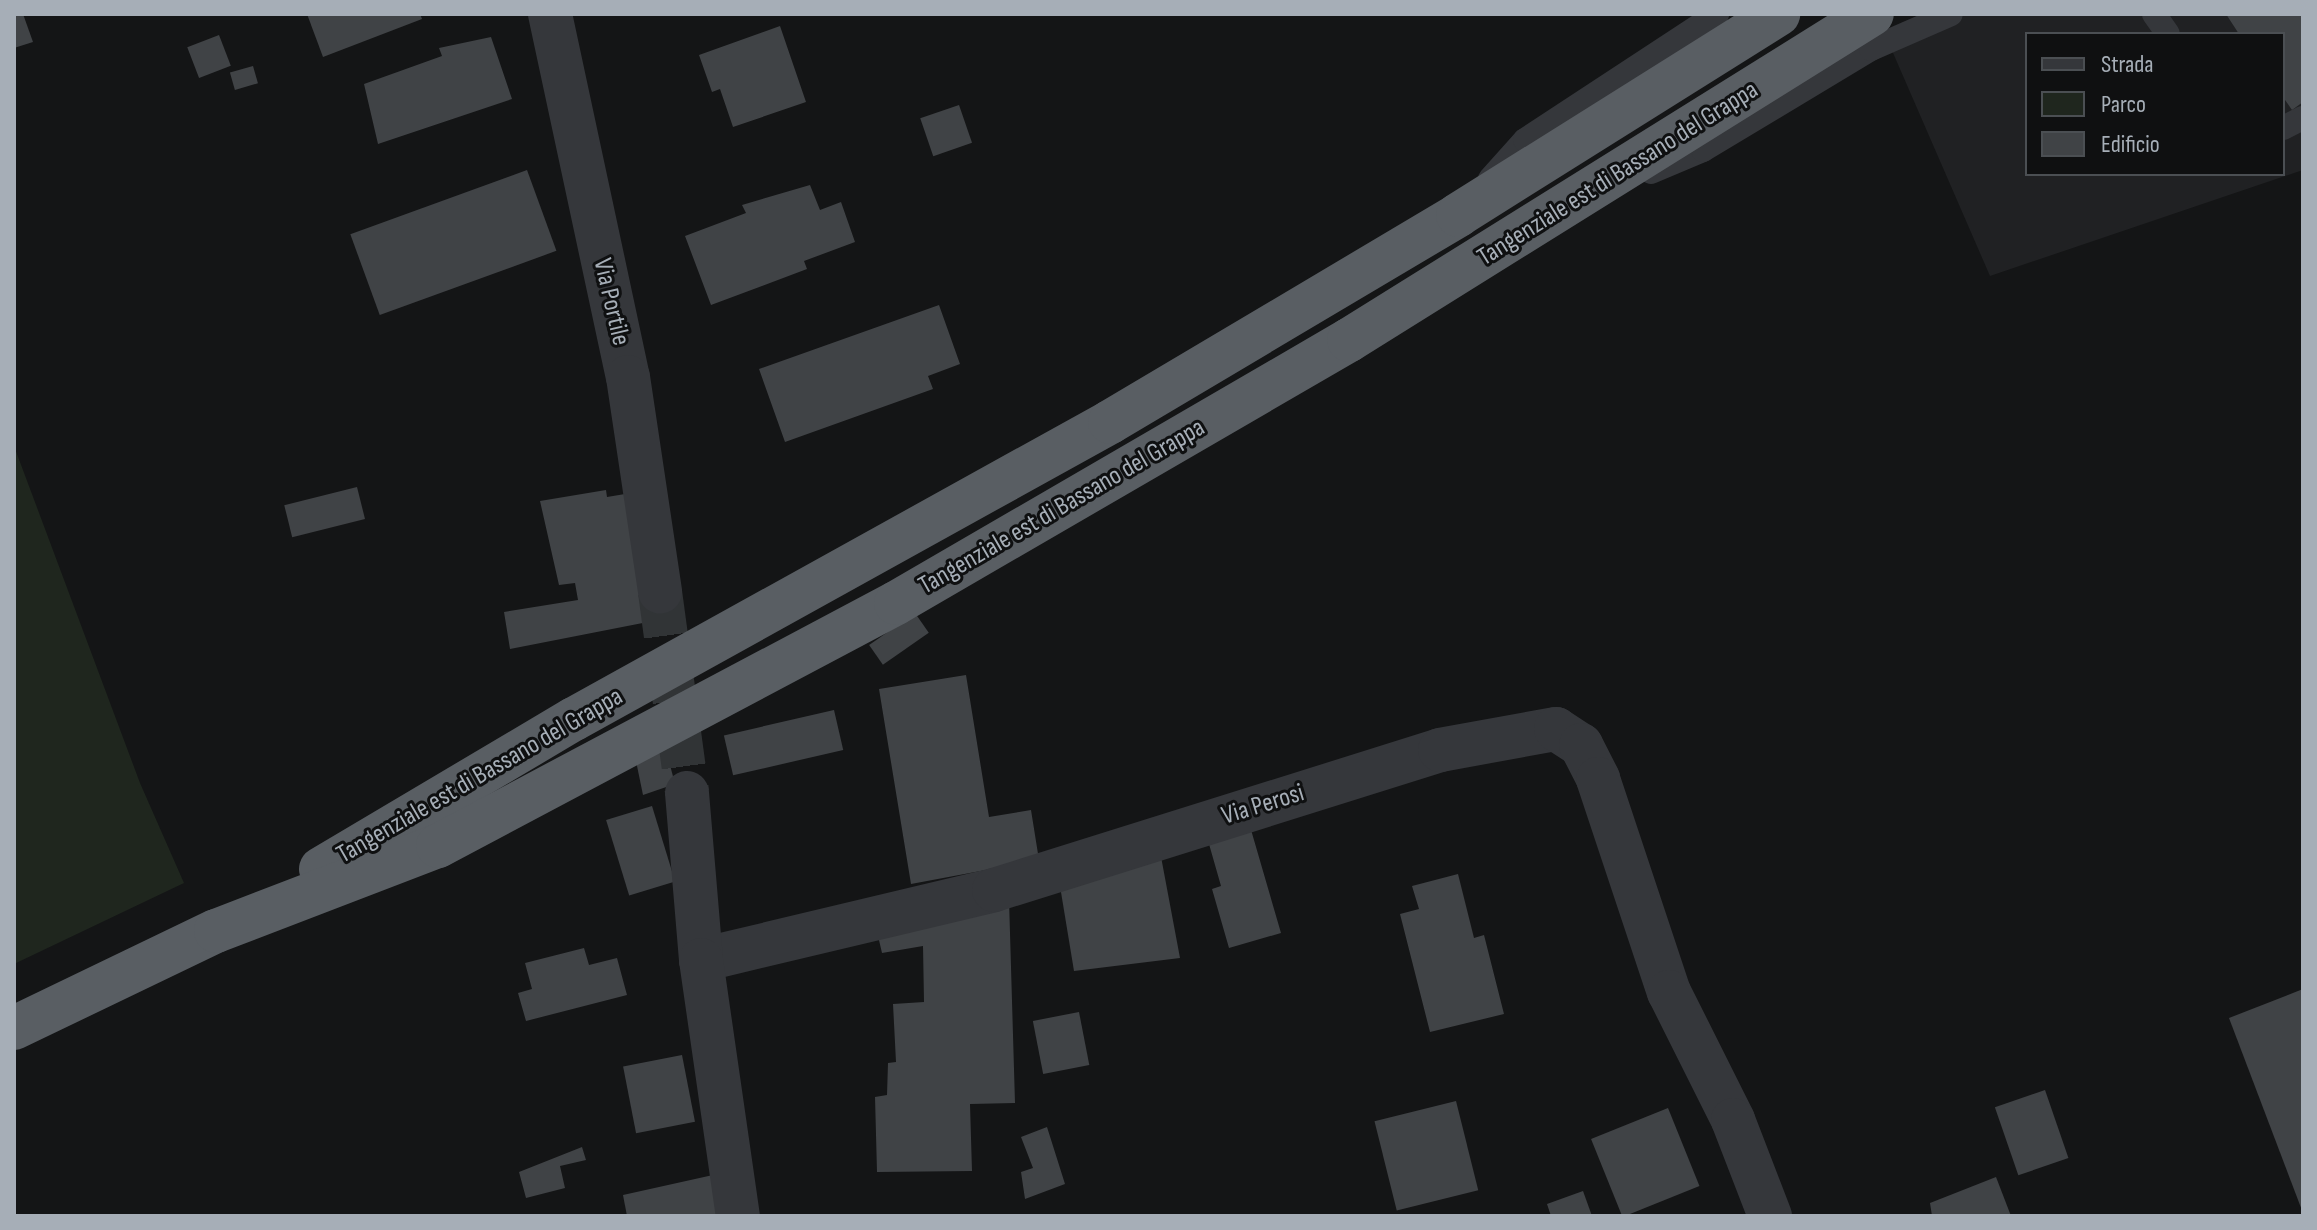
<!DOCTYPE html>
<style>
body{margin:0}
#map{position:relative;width:2317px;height:1230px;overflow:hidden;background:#141516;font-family:"Sofia Sans Condensed",sans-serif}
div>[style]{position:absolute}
.built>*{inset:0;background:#202123}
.green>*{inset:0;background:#1f261e}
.building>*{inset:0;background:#404346;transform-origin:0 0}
.tertiary-tunnel>*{height:44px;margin-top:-22px;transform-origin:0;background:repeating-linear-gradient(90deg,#313436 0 44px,transparent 0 66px)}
.service>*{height:24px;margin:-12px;padding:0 12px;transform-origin:12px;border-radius:12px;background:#35373b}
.minor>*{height:44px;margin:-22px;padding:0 22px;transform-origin:22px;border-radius:22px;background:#35373b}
.tertiary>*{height:44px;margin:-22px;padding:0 22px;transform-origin:22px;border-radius:22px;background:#35373b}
.trunk>*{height:44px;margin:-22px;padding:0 22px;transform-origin:22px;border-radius:22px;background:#595e63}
span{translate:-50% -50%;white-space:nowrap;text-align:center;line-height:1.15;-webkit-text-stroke:6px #0f1011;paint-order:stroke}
.street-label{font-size:26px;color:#a6aeb7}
.frame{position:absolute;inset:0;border:16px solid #a6aeb7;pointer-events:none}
.legend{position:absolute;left:2025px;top:32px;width:260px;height:144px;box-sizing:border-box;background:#0f1011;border:2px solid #4b4f53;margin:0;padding:10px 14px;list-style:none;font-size:24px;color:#a6aeb7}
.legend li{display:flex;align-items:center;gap:16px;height:40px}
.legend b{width:40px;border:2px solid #4b4f53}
</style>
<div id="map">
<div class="built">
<div style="clip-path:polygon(evenodd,1930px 14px,2303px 14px,2303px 170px,1990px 276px,1890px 46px,1930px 14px,2027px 34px,2283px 34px,2283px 174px,2027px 174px,2027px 34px)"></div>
</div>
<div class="green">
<div style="clip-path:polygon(14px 446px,140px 783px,184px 883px,14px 964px)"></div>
</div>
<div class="building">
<div style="clip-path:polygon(14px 14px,23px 14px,33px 42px,14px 48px)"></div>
<div style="clip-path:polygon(307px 14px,420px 14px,422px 19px,323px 57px)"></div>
<div style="clip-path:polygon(2226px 14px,2302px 14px,2303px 102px,2292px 110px,2283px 97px,2283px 34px,2239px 34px)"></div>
<div style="clip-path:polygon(780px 26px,806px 102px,733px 127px,720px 89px,712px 92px,699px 55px)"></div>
<div style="left:219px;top:35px;width:33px;height:34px;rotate:69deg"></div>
<div style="clip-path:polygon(491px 37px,512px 99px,378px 144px,364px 84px,442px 56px,439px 48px)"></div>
<div style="left:253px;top:66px;width:18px;height:24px;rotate:74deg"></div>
<div style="left:959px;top:105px;width:40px;height:41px;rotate:71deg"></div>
<div style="left:527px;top:170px;width:86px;height:188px;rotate:70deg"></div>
<div style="clip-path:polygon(810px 185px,820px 210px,841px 202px,855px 242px,804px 261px,807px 269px,711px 305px,685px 236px,746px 213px,742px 205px)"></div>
<div style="clip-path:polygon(939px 305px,960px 364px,928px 376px,933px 389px,785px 442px,759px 369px)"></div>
<div style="left:357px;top:487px;width:33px;height:75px;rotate:76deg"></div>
<div style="clip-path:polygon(606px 490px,607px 497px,637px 492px,658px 620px,510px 649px,504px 612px,578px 600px,575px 583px,559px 585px,540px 501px)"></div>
<div style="left:915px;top:613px;width:24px;height:56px;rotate:55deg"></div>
<div style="clip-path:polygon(966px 675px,989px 817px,1031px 810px,1039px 860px,911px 884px,879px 689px)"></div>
<div style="left:834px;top:710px;width:41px;height:113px;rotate:77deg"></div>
<div style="clip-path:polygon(665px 746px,675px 784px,643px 795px,636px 761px)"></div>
<div style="left:652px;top:806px;width:79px;height:48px;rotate:73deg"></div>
<div style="clip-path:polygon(1247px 816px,1281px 933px,1229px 948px,1212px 889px,1221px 886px,1205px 830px)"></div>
<div style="clip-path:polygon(1159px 846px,1180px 958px,1074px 971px,1059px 880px)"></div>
<div style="clip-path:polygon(1458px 874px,1474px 938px,1484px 935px,1504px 1014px,1430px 1032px,1400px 914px,1419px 909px,1412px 886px)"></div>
<div style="clip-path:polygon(1009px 899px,1015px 1103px,970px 1104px,972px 1171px,877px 1172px,875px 1097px,887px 1095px,888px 1063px,896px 1062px,893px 1004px,924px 1002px,923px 946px,882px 953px,875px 923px)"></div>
<div style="clip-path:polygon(584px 948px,589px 965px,617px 958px,627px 995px,526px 1021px,518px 993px,532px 989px,525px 963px)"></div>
<div style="clip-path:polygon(2303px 989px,2303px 1213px,2229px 1018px)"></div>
<div style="left:1079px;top:1012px;width:54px;height:47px;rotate:79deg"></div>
<div style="left:682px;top:1055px;width:68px;height:60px;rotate:79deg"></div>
<div style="left:2045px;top:1090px;width:72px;height:53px;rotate:71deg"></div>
<div style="left:1456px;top:1101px;width:92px;height:84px;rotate:76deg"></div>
<div style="left:1668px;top:1108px;width:84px;height:83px;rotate:68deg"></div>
<div style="clip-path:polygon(1047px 1127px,1065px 1184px,1025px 1199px,1021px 1172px,1033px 1168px,1021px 1137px)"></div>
<div style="clip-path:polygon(582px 1147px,586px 1160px,560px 1166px,565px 1188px,526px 1198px,519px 1172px)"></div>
<div style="clip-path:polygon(713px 1175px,720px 1216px,627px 1216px,623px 1195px)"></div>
<div style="clip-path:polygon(1996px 1177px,2011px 1216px,1932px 1216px,1930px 1203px)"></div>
<div style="clip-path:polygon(1583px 1191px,1592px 1216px,1551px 1216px,1547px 1204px)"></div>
</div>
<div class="tertiary-tunnel">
<div style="left:660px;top:592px;width:203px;rotate:82.3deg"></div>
</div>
<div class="service">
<div style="left:2154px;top:14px;width:24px;rotate:55deg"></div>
<div style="left:2283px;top:128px;width:22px;rotate:-27deg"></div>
<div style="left:1651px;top:172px;width:56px;rotate:-22.9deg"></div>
<div style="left:1703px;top:150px;width:196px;rotate:-31deg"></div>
<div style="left:1871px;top:49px;width:87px;rotate:-23.6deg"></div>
<div style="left:1490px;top:179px;width:52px;rotate:-48.1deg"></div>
<div style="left:1525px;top:140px;width:230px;rotate:-33.3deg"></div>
</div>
<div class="minor">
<div style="left:701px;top:960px;width:301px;rotate:-13.4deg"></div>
<div style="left:994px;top:890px;width:467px;rotate:-17.4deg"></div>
<div style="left:1440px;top:750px;width:118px;rotate:-10.3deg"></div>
<div style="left:1556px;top:729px;width:30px;rotate:33deg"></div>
<div style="left:1581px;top:745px;width:38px;rotate:63deg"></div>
<div style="left:1598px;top:779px;width:225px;rotate:71.6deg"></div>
<div style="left:1669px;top:992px;width:143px;rotate:63.4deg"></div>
<div style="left:1733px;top:1120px;width:103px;rotate:68.9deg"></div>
</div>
<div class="tertiary">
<div style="left:550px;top:14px;width:371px;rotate:77.9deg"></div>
<div style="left:628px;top:377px;width:217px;rotate:81.5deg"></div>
<div style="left:687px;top:793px;width:168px;rotate:85.2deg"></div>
<div style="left:701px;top:960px;width:259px;rotate:81.8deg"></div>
</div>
<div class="trunk">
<div style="left:321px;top:869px;width:294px;rotate:-30.7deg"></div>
<div style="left:574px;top:719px;width:613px;rotate:-28.99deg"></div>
<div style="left:1110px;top:422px;width:405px;rotate:-30.7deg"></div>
<div style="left:1458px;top:215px;width:378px;rotate:-32.1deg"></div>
<div style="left:14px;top:1028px;width:224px;rotate:-25.7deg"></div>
<div style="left:216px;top:931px;width:238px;rotate:-21deg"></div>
<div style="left:438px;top:846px;width:518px;rotate:-27.95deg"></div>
<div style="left:896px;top:603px;width:524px;rotate:-30.14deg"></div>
<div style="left:1349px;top:340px;width:616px;rotate:-31.94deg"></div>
</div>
<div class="street-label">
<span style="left:1618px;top:174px;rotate:-32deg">Tangenziale est di Bassano del Grappa</span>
<span style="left:611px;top:302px;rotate:77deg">Via Portile</span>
<span style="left:1062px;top:507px;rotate:-30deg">Tangenziale est di Bassano del Grappa</span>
<span style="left:480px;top:776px;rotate:-30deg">Tangenziale est di Bassano del Grappa</span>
<span style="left:1263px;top:805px;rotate:-17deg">Via Perosi</span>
</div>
<div class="frame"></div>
<ul class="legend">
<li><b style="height:10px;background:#35373b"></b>Strada</li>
<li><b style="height:22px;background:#1f261e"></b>Parco</li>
<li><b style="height:22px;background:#404346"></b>Edificio</li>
</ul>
</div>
